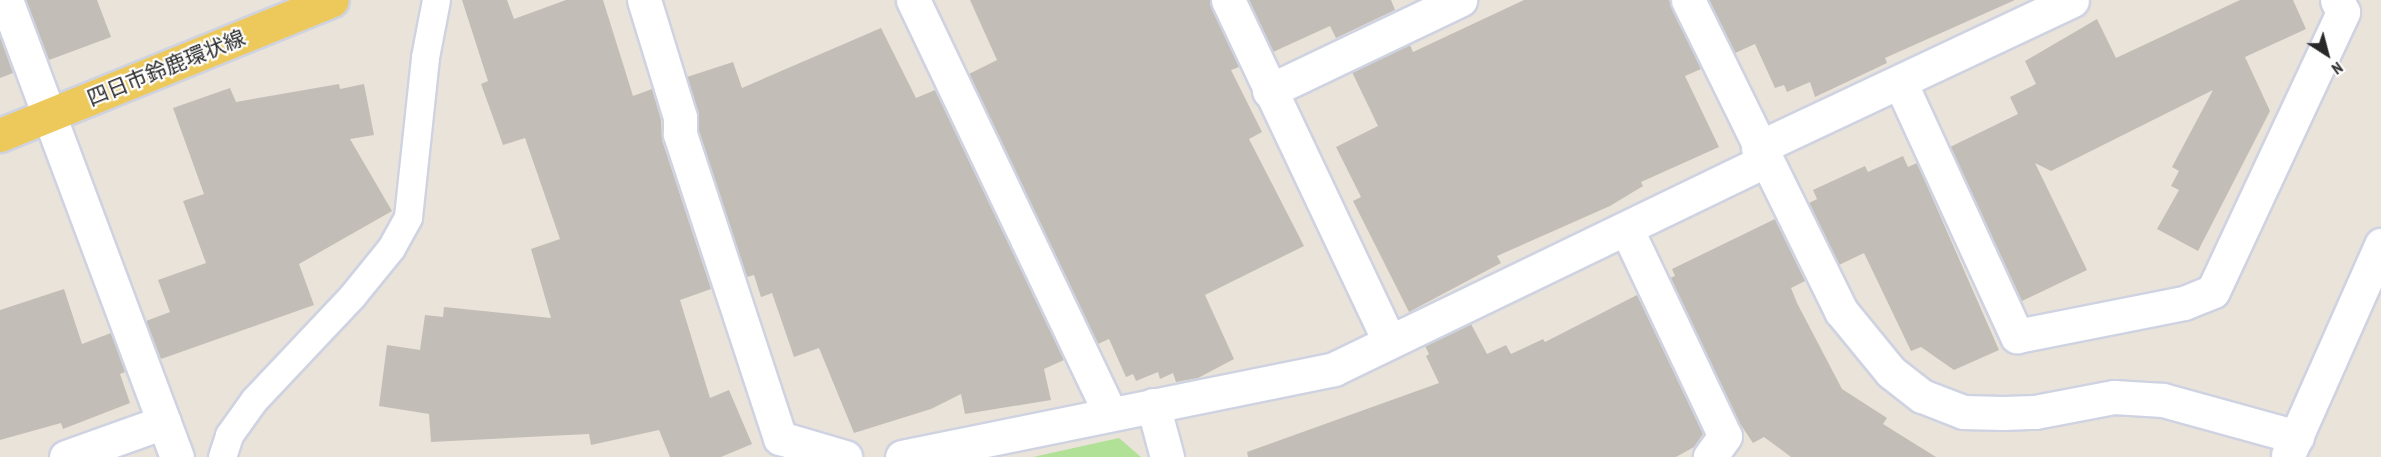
<!DOCTYPE html>
<meta charset="utf-8">
<style>
body{margin:0}
#map{position:relative;width:2381px;height:457px;overflow:hidden;background:#eae3da;font-family:"PT Sans Narrow","Noto Sans JP",sans-serif}
div>[style]{position:absolute}
.green>*{inset:0;background:#b1e097}
.building>*{inset:0;background:#c2bdb6}
.roads{filter:drop-shadow(2px 0 #cfd3e1) drop-shadow(-2px 0 #cfd3e1) drop-shadow(0 2px #cfd3e1) drop-shadow(0 -2px #cfd3e1)}
.lane>*{height:27px;margin:-13.5px;padding:0 13.5px;transform-origin:13.5px;border-radius:13.5px;background:#fff}
.street>*{height:33px;margin:-16.5px;padding:0 16.5px;transform-origin:16.5px;border-radius:16.5px;background:#fff}
.primary>*{height:33px;margin:-16.5px;padding:0 16.5px;transform-origin:16.5px;border-radius:16.5px;background:#edc95c}
span{translate:-50% -50%;white-space:nowrap;text-align:center;line-height:1.15;-webkit-text-stroke:4.5px #fff;paint-order:stroke}
.street-label{font-size:21px;color:#282828}
.north{position:absolute;left:2297px;top:24px;width:60px;height:60px;-webkit-text-stroke:4px #fff;paint-order:stroke;rotate:144deg;font-size:16px;font-weight:700;line-height:24px;text-align:center;color:#282828}
.north::after{content:'';display:block;margin:auto;width:21px;height:27px;background:#282828;clip-path:polygon(50% 0,100% 100%,50% 72%,0 100%)}
</style>
<div id="map">
<div class="green">
<div style="clip-path:polygon(1119px 438px,1141px 457px,1033px 457px)"></div>
</div>
<div class="building">
<div style="clip-path:polygon(26px 0,97px 0,111px 37px,49px 60px)"></div>
<div style="clip-path:polygon(462px 0,507px 0,514px 19px,566px 0,603px 0,633px 96px,652px 89px,661px 120px,662px 140px,711px 289px,680px 300px,710px 398px,729px 390px,752px 444px,721px 457px,670px 457px,659px 430px,591px 445px,589px 434px,431px 442px,429px 414px,379px 406px,387px 345px,420px 350px,425px 315px,443px 317px,444px 307px,551px 318px,531px 249px,560px 239px,525px 138px,503px 145px,481px 84px,488px 81px)"></div>
<div style="clip-path:polygon(970px 0,1210px 0,1239px 67px,1231px 70px,1262px 132px,1249px 139px,1304px 246px,1205px 295px,1234px 359px,1198px 378px,1176px 382px,1173px 373px,1160px 379px,1158px 372px,1136px 381px,1133px 374px,1126px 377px,1109px 339px,1098px 344px,969px 74px,997px 60px)"></div>
<div style="clip-path:polygon(1249px 0,1391px 0,1395px 10px,1336px 38px,1330px 26px,1273px 52px)"></div>
<div style="clip-path:polygon(1524px 0,1669px 0,1701px 69px,1685px 76px,1719px 147px,1641px 182px,1643px 186px,1610px 206px,1497px 256px,1501px 263px,1409px 312px,1353px 201px,1361px 197px,1336px 147px,1378px 126px,1352px 72px,1410px 45px,1413px 52px)"></div>
<div style="clip-path:polygon(1709px 0,2015px 0,1885px 58px,1887px 63px,1815px 97px,1810px 82px,1787px 92px,1784px 85px,1775px 88px,1755px 44px,1735px 53px)"></div>
<div style="clip-path:polygon(2240px 0,2293px 0,2306px 29px,2245px 57px,2270px 111px,2198px 251px,2157px 229px,2179px 190px,2171px 186px,2179px 171px,2172px 167px,2213px 90px,2051px 171px,2035px 163px,2087px 270px,2022px 301px,1950px 147px,2018px 114px,2010px 97px,2036px 84px,2025px 61px,2097px 19px,2116px 58px)"></div>
<div style="clip-path:polygon(881px 28px,916px 98px,935px 90px,1064px 360px,1044px 369px,1051px 400px,965px 414px,961px 394px,931px 409px,854px 433px,819px 348px,794px 357px,772px 293px,761px 297px,754px 275px,747px 277px,699px 131px,698px 112px,687px 77px,733px 62px,742px 88px)"></div>
<div style="clip-path:polygon(0 37px,13px 73px,0 78px)"></div>
<div style="clip-path:polygon(339px 84px,340px 89px,364px 84px,374px 135px,350px 139px,392px 211px,299px 264px,314px 305px,161px 359px,146px 321px,170px 312px,158px 280px,206px 263px,183px 201px,204px 194px,173px 108px,230px 88px,236px 102px)"></div>
<div style="clip-path:polygon(1903px 156px,1908px 167px,1917px 163px,1999px 350px,1954px 370px,1921px 347px,1911px 351px,1864px 253px,1839px 265px,1809px 203px,1817px 199px,1813px 190px,1865px 166px,1868px 172px)"></div>
<div style="clip-path:polygon(1775px 219px,1805px 281px,1791px 288px,1797px 303px,1842px 389px,1887px 418px,1883px 424px,1936px 457px,1791px 457px,1764px 437px,1753px 443px,1739px 422px,1670px 278px,1675px 276px,1672px 269px)"></div>
<div style="clip-path:polygon(64px 289px,82px 344px,111px 333px,125px 372px,120px 374px,130px 403px,63px 429px,61px 423px,0 440px,0 310px)"></div>
<div style="clip-path:polygon(1637px 295px,1703px 434px,1694px 447px,1676px 457px,1248px 457px,1247px 452px,1439px 383px,1426px 356px,1429px 354px,1425px 346px,1471px 324px,1487px 354px,1506px 345px,1511px 354px,1543px 339px,1545px 342px)"></div>
</div>
<div class="roads">
<div class="lane">
<div style="left:222px;top:457px;width:23px;rotate:-72deg"></div>
<div style="left:229px;top:435px;width:43px;rotate:-54.5deg"></div>
<div style="left:254px;top:400px;width:143px;rotate:-46.7deg"></div>
<div style="left:352px;top:296px;width:62px;rotate:-50.9deg"></div>
<div style="left:391px;top:248px;width:35px;rotate:-61deg"></div>
<div style="left:408px;top:217px;width:161px;rotate:-83.9deg"></div>
<div style="left:425px;top:57px;width:58px;rotate:-79.1deg"></div>
</div>
<div class="street">
<div style="left:6px;top:0;width:488px;rotate:69.5deg"></div>
<div style="left:644px;top:0;width:122px;rotate:72.9deg"></div>
<div style="left:680px;top:117px;width:17px;rotate:90deg"></div>
<div style="left:680px;top:134px;width:320px;rotate:71.8deg"></div>
<div style="left:780px;top:438px;width:68px;rotate:16.3deg"></div>
<div style="left:913px;top:0;width:458px;rotate:64.5deg"></div>
<div style="left:1228px;top:0;width:378px;rotate:64.7deg"></div>
<div style="left:1688px;top:0;width:347px;rotate:63.8deg"></div>
<div style="left:1841px;top:311px;width:79px;rotate:50.7deg"></div>
<div style="left:1891px;top:372px;width:39px;rotate:38deg"></div>
<div style="left:1922px;top:396px;width:44px;rotate:21.3deg"></div>
<div style="left:1963px;top:412px;width:40px;rotate:1.4deg"></div>
<div style="left:2003px;top:413px;width:32px;rotate:-2deg"></div>
<div style="left:2035px;top:412px;width:80px;rotate:-10.8deg"></div>
<div style="left:2114px;top:397px;width:49px;rotate:3.5deg"></div>
<div style="left:2163px;top:400px;width:139px;rotate:15.4deg"></div>
<div style="left:1900px;top:82px;width:280px;rotate:65.3deg"></div>
<div style="left:2017px;top:336px;width:170px;rotate:-11.2deg"></div>
<div style="left:2184px;top:303px;width:31px;rotate:-22deg"></div>
<div style="left:2213px;top:291px;width:308px;rotate:-65deg"></div>
<div style="left:2343px;top:12px;width:13px;rotate:-117deg"></div>
<div style="left:1269px;top:91px;width:212px;rotate:-25.5deg"></div>
<div style="left:1758px;top:148px;width:347px;rotate:-25.2deg"></div>
<div style="left:1627px;top:230px;width:228px;rotate:64.6deg"></div>
<div style="left:1725px;top:436px;width:26px;rotate:126deg"></div>
<div style="left:1153px;top:405px;width:54px;rotate:74.9deg"></div>
<div style="left:2288px;top:455px;width:230px;rotate:-66.1deg"></div>
<div style="left:66px;top:457px;width:104px;rotate:-19.7deg"></div>
<div style="left:902px;top:457px;width:441px;rotate:-11.5deg"></div>
<div style="left:1334px;top:369px;width:478px;rotate:-25.8deg"></div>
</div>
<div class="primary">
<div style="left:0;top:135px;width:358px;rotate:-22.1deg"></div>
</div>
</div>
<div class="street-label">
<span style="left:166px;top:68px;rotate:-22deg">四日市鈴鹿環状線</span>
</div>
<div class="north">N</div>
</div>
